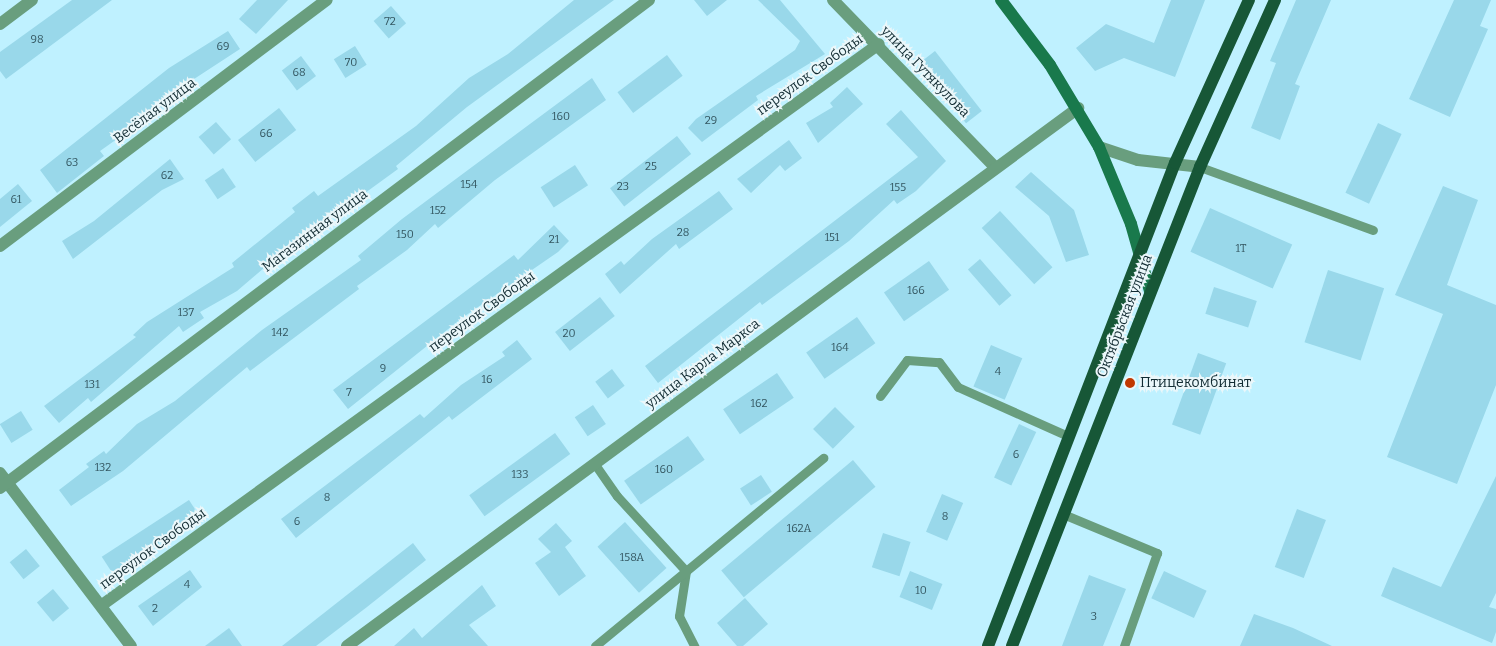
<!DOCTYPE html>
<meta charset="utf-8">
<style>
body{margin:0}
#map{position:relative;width:1496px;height:646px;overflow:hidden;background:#bff1ff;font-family:Bitter,serif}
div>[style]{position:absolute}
.building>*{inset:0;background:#99d8ea;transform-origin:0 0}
.service>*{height:9px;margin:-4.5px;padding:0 4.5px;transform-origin:4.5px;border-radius:4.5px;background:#699e7e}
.minor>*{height:12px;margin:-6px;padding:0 6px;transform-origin:6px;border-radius:6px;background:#699e7e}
.tertiary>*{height:12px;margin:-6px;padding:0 6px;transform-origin:6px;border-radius:6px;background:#699e7e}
.secondary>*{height:12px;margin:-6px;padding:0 6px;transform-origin:6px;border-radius:6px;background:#19794c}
.primary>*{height:12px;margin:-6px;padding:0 6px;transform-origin:6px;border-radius:6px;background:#175737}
.dots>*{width:14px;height:14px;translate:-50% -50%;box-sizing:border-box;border:2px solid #ebf7fa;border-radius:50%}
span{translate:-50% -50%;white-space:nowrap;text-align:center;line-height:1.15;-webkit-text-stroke:4px #ebf7fa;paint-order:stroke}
.number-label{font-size:11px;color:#335660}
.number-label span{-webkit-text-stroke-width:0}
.street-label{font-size:14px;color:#112b32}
.poi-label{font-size:14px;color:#112b32}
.left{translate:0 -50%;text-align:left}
</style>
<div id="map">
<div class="building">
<div style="clip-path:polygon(72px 0,112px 0,6px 79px,0 71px,0 52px)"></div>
<div style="clip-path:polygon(257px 0,288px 0,256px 34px,239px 19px)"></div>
<div style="clip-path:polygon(574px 0,614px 0,467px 107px,396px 166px,398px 169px,299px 241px,302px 246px,282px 261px,278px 256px,237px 291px,200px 312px,204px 318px,183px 332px,179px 326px,91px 402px,88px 398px,59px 423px,44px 406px,136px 337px,133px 335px,147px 322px,234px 267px,232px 263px,295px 212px,292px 208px,314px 191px,318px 196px,416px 126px,469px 78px,508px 54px)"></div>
<div style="clip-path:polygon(694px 0,727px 0,707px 16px)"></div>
<div style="clip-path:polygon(758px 0,780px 0,825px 54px,756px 96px,758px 100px,702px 142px,688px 128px,696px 119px,795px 50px,800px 41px)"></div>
<div style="clip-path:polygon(1171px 0,1205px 0,1175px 77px,1124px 58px,1095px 71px,1076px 48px,1106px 24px,1154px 43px)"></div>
<div style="clip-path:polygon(1296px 0,1331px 0,1295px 84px,1300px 86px,1280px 140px,1251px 128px,1276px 63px,1270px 61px)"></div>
<div style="clip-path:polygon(1454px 0,1491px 0,1480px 26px,1488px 29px,1450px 117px,1409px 99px)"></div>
<div style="left:391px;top:6px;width:23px;height:23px;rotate:49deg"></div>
<div style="clip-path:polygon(228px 31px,240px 49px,168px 96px,172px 100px,100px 151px,104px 156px,57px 193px,40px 170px,169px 68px)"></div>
<div style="left:355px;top:46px;width:22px;height:25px;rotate:58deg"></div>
<div style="left:935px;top:51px;width:76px;height:20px;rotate:52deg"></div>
<div style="left:667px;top:55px;width:26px;height:62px;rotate:53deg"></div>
<div style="left:301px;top:56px;width:25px;height:24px;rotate:53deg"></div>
<div style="clip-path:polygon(592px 78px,606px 100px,495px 180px,438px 228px,435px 224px,407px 250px,357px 286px,359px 289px,250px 371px,247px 367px,123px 471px,71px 506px,59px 490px,89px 467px,86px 464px,104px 451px,106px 454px,137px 424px,175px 401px,262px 330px,361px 260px,358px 256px,402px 219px)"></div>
<div style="clip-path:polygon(847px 87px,863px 104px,818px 143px,806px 123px,833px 107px,830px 103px)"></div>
<div style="left:279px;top:108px;width:28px;height:52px;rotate:52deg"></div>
<div style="clip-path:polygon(901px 110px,946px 161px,916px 191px,897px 204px,894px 200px,849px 241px,762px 305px,760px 302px,658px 383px,645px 366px,918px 157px,886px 124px)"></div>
<div style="left:216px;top:122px;width:23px;height:23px;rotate:49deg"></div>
<div style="left:1378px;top:123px;width:26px;height:77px;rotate:25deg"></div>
<div style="left:677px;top:136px;width:23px;height:85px;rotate:52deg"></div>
<div style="clip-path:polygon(789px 140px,802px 158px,785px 171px,780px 165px,751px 193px,737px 179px)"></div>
<div style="clip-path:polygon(170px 159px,184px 179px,162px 190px,73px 259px,62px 241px,94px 221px)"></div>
<div style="left:575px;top:165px;width:24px;height:41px;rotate:57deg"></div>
<div style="left:223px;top:168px;width:23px;height:22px;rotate:56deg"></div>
<div style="clip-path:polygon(1031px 172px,1074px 210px,1089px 255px,1066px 262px,1049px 216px,1015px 187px)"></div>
<div style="clip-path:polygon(18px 184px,32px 201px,0 227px,0 199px)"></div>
<div style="clip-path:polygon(1443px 186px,1478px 200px,1447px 285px,1496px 305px,1496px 385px,1457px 484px,1387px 457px,1443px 314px,1395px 295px)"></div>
<div style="clip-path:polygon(719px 191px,733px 209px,679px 249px,676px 244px,620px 294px,605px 274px,621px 261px,624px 265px,652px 239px)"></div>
<div style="left:1210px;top:208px;width:90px;height:48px;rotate:24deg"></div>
<div style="left:1000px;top:211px;width:77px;height:25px;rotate:47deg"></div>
<div style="clip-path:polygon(554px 225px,569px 241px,558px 252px,462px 318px,348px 409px,333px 390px,514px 255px,518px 260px)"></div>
<div style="left:980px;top:259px;width:48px;height:16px;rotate:49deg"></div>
<div style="left:929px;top:261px;width:35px;height:55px;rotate:55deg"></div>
<div style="left:1328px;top:270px;width:59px;height:76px;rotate:18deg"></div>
<div style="left:1214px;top:287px;width:45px;height:28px;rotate:18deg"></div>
<div style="left:600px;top:297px;width:24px;height:57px;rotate:52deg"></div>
<div style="left:857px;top:317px;width:32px;height:62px;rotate:55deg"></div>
<div style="clip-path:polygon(517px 340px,532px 359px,452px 420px,449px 416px,296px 538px,281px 519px,420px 414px,424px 418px,461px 385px,505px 356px,502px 352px)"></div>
<div style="left:991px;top:345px;width:34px;height:45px;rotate:23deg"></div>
<div style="left:1198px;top:353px;width:30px;height:76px;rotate:20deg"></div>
<div style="left:612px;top:369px;width:21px;height:21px;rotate:53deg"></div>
<div style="left:777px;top:373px;width:30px;height:65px;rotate:56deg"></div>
<div style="left:593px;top:405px;width:23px;height:22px;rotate:56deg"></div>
<div style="left:835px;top:407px;width:28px;height:31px;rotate:45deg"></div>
<div style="left:21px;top:411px;width:22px;height:25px;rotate:58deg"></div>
<div style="left:1019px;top:424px;width:19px;height:59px;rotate:25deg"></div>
<div style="left:555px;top:433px;width:26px;height:106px;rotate:54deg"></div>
<div style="left:688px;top:436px;width:29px;height:78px;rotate:55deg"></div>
<div style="left:853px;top:460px;width:35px;height:172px;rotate:50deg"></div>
<div style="left:761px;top:475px;width:20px;height:25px;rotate:57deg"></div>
<div style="clip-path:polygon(1496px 476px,1496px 593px,1489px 607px,1496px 609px,1496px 632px,1492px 643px,1381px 596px,1393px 567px,1441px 587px)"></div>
<div style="left:942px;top:494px;width:23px;height:41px;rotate:23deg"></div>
<div style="left:189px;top:500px;width:20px;height:104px;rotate:57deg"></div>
<div style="left:1297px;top:509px;width:31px;height:62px;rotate:21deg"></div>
<div style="left:625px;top:522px;width:62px;height:37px;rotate:48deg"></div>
<div style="clip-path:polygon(556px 523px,572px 541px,565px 547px,586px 576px,559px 596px,535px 563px,551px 552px,538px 539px)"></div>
<div style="left:883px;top:533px;width:29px;height:36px;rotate:18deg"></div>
<div style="clip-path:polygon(413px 543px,426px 560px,367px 607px,316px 646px,282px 646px)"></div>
<div style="left:26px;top:549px;width:22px;height:21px;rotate:51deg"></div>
<div style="clip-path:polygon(190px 570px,202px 587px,153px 626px,138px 606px)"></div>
<div style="left:910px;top:571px;width:35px;height:28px;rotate:22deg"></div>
<div style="left:1164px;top:571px;width:47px;height:30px;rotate:25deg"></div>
<div style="clip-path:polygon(1089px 575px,1126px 589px,1103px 646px,1062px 646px)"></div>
<div style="clip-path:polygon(482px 585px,496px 606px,469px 625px,488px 646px,394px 646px,414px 628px,422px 638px)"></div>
<div style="left:53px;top:589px;width:25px;height:21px;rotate:50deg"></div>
<div style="clip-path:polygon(745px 598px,768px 624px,743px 646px,737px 646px,717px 623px)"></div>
<div style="clip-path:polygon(1254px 614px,1293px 628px,1332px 646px,1240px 646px)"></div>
<div style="clip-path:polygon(229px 628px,242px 646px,205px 646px)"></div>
</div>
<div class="service">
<div style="left:1200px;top:167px;width:184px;rotate:20deg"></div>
<div style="left:880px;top:396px;width:45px;rotate:-53.1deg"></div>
<div style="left:907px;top:360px;width:32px;rotate:4deg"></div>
<div style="left:939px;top:362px;width:31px;rotate:53deg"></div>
<div style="left:958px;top:387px;width:120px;rotate:24deg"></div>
<div style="left:594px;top:463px;width:40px;rotate:55.1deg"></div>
<div style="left:617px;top:496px;width:102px;rotate:47.4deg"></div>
<div style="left:686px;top:571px;width:46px;rotate:98.8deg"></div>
<div style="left:679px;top:616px;width:34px;rotate:63deg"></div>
<div style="left:1063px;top:514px;width:102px;rotate:22.5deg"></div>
<div style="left:1157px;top:553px;width:99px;rotate:109.5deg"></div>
<div style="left:595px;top:646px;width:296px;rotate:-39.5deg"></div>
</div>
<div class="minor">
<div style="left:833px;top:0;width:231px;rotate:45.9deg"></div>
<div style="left:0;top:24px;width:40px;rotate:-37deg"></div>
<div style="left:0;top:246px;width:409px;rotate:-37deg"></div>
<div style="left:0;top:473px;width:217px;rotate:52.9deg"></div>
<div style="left:0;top:488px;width:812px;rotate:-36.94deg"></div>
<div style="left:102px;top:605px;width:958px;rotate:-35.83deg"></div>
<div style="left:347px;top:646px;width:908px;rotate:-36.35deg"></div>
</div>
<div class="tertiary">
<div style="left:1099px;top:147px;width:41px;rotate:18.4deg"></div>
<div style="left:1138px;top:160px;width:62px;rotate:6.4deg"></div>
</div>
<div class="secondary">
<div style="left:1001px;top:0;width:81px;rotate:53deg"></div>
<div style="left:1050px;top:65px;width:96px;rotate:59.1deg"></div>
<div style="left:1099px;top:147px;width:83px;rotate:67.4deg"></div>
<div style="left:1131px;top:224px;width:70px;rotate:74.2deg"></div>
</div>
<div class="primary">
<div style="left:988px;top:646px;width:518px;rotate:-68.84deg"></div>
<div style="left:1175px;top:163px;width:179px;rotate:-65.6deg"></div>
<div style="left:1012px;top:646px;width:515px;rotate:-68.57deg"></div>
<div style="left:1200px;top:167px;width:183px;rotate:-65.8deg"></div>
</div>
<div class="dots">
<div style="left:1130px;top:383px;background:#c03800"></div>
</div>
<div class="number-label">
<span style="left:390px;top:22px">72</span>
<span style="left:37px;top:40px">98</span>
<span style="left:223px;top:47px">69</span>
<span style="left:351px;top:63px">70</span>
<span style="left:299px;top:73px">68</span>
<span style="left:561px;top:117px">160</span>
<span style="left:711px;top:121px">29</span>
<span style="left:266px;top:134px">66</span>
<span style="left:72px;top:163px">63</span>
<span style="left:651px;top:167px">25</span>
<span style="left:167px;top:176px">62</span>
<span style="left:469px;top:185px">154</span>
<span style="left:623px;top:187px">23</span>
<span style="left:898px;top:188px">155</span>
<span style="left:16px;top:200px">61</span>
<span style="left:438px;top:211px">152</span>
<span style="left:683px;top:233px">28</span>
<span style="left:405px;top:235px">150</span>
<span style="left:832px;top:238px">151</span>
<span style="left:554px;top:240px">21</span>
<span style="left:1241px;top:249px">1Т</span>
<span style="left:916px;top:291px">166</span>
<span style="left:186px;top:313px">137</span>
<span style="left:280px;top:333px">142</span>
<span style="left:569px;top:334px">20</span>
<span style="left:840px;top:348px">164</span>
<span style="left:383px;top:369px">9</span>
<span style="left:998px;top:372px">4</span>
<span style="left:487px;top:380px">16</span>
<span style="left:92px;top:385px">131</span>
<span style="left:349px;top:393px">7</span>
<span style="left:759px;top:404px">162</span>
<span style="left:1016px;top:455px">6</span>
<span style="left:103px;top:468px">132</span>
<span style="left:664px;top:470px">160</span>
<span style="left:520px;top:475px">133</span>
<span style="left:327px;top:498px">8</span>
<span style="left:945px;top:517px">8</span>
<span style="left:297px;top:522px">6</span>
<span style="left:799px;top:529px">162А</span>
<span style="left:632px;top:558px">158А</span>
<span style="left:187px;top:585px">4</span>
<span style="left:921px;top:591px">10</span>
<span style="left:155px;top:609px">2</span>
<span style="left:1094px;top:617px">3</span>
</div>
<div class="street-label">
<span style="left:925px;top:72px;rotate:46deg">улица Гутякулова</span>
<span style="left:810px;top:75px;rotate:-36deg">переулок Свободы</span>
<span style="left:155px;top:111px;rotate:-37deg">Весёлая улица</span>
<span style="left:315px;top:231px;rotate:-37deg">Магазинная улица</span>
<span style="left:482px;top:312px;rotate:-36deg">переулок Свободы</span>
<span style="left:1125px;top:316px;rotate:-69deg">Октябрьская улица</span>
<span style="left:703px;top:364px;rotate:-37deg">улица Карла Маркса</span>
<span style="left:153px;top:549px;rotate:-36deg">переулок Свободы</span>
</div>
<div class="poi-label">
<span class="left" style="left:1140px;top:383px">Птицекомбинат</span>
</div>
</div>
